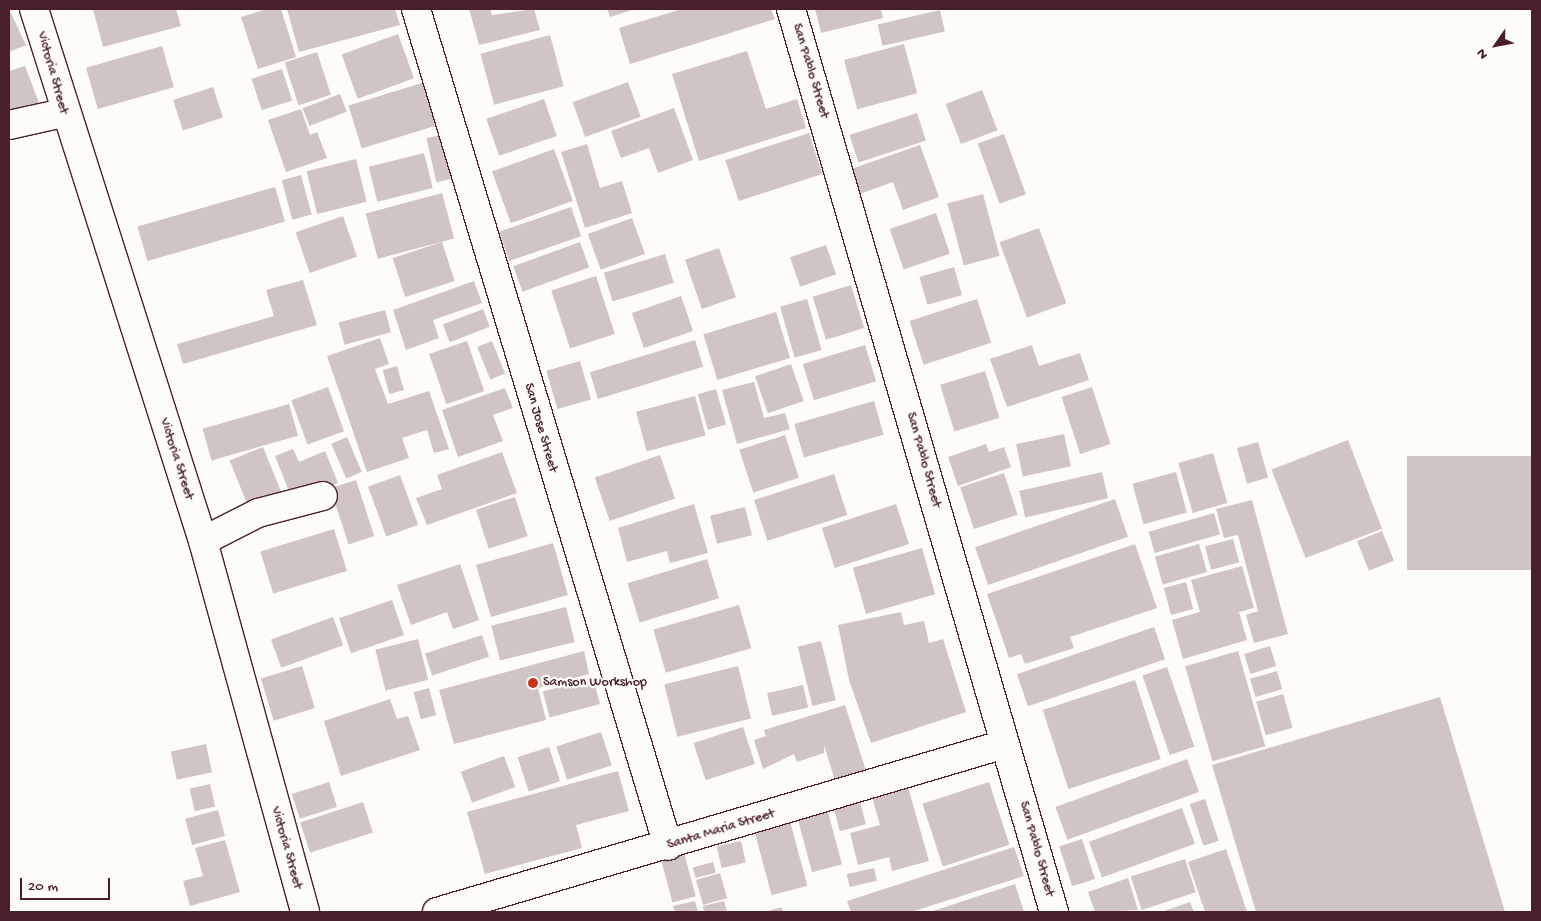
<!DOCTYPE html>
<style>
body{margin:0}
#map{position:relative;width:1541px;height:921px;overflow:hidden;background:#fdfcf7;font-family:"Gochi Hand",sans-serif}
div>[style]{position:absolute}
.building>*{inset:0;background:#d0c5c4;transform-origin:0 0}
.roads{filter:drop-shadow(1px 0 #4a1f2b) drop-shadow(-1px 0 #4a1f2b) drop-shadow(0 1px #4a1f2b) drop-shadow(0 -1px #4a1f2b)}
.minor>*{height:28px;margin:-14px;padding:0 14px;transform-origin:14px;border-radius:14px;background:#fdfcf7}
.dots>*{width:14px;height:14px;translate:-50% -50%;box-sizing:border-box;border:2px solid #fdfcf7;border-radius:50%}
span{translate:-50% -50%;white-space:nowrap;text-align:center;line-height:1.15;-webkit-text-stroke:4.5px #fdfcf7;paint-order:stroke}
.street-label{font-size:14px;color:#4a1f2b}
.poi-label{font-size:14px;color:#4a1f2b}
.left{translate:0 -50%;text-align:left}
.frame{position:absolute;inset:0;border:10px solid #4a1f2b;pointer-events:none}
.north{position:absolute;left:1471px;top:20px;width:50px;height:50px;-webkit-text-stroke:4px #fdfcf7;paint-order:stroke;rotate:237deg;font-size:14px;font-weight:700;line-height:20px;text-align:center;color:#4a1f2b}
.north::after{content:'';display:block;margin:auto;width:18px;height:22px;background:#4a1f2b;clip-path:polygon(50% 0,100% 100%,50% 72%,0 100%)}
.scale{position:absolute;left:20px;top:878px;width:90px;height:22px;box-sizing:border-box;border:2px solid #4a1f2b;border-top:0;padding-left:6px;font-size:15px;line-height:18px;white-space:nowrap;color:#4a1f2b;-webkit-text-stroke:4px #fdfcf7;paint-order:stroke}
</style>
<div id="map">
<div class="building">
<div style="clip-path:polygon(9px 9px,26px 45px,9px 52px)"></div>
<div style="clip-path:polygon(93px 9px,176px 9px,181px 26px,103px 47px)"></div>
<div style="clip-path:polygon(267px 9px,281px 9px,296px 57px,258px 69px,241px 17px)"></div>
<div style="clip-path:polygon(287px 9px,395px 9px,400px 25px,299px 52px)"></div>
<div style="clip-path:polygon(469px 9px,490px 9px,492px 15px,534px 9px,540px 30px,479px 45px)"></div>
<div style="clip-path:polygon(607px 9px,635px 9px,610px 17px)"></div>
<div style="clip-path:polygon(682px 9px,771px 9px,775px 19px,630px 64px,619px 28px)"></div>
<div style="clip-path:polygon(815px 9px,881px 9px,883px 18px,821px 33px)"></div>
<div style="left:940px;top:10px;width:22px;height:64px;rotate:77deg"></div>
<div style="left:398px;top:34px;width:47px;height:60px;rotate:70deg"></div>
<div style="left:550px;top:35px;width:53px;height:72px;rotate:75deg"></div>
<div style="left:904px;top:44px;width:51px;height:62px;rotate:75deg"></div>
<div style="left:162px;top:46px;width:43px;height:79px;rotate:74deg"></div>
<div style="clip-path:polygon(747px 51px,766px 109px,797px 99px,806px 128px,699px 161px,672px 74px)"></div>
<div style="left:317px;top:52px;width:45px;height:34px;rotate:72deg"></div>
<div style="clip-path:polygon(25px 66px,39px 103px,9px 114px,9px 71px)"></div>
<div style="left:282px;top:69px;width:33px;height:32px;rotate:72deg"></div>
<div style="left:425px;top:82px;width:45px;height:80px;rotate:73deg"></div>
<div style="left:628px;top:82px;width:37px;height:59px;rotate:70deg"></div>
<div style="left:213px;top:87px;width:32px;height:42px;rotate:72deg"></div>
<div style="left:982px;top:90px;width:43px;height:39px;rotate:69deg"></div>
<div style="left:340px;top:94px;width:19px;height:40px;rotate:69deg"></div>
<div style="left:544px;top:99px;width:39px;height:61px;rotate:71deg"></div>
<div style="clip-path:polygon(674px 108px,693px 160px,658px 173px,649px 148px,621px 158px,611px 131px)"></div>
<div style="clip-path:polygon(301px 109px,310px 135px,317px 132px,327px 158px,286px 172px,268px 120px)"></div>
<div style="left:917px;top:113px;width:29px;height:71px;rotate:72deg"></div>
<div style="left:809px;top:133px;width:43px;height:88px;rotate:72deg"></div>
<div style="left:1004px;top:134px;width:64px;height:28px;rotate:70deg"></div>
<div style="left:441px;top:135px;width:45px;height:15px;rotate:77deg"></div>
<div style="clip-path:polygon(587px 144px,600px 188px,622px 181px,632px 213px,585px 228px,561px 152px)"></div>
<div style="clip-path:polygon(920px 145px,939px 197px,903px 210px,893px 182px,860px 194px,851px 169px)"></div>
<div style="left:554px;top:149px;width:55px;height:66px;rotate:70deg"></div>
<div style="left:424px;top:153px;width:36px;height:57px;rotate:76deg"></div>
<div style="left:356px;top:159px;width:44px;height:51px;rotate:76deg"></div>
<div style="left:301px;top:175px;width:41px;height:20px;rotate:75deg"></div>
<div style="left:275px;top:187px;width:36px;height:143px;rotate:74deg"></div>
<div style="left:442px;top:193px;width:47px;height:79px;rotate:75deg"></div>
<div style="left:983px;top:194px;width:64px;height:37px;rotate:75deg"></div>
<div style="left:571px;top:207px;width:31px;height:76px;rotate:71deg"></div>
<div style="left:936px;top:213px;width:43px;height:49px;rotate:71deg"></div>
<div style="left:343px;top:216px;width:43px;height:50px;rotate:71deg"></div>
<div style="left:632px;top:218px;width:38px;height:47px;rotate:70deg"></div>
<div style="left:1039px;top:228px;width:80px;height:42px;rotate:70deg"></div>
<div style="left:442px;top:242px;width:41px;height:52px;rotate:72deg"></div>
<div style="left:580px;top:242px;width:27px;height:71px;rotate:70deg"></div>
<div style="left:826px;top:245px;width:31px;height:38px;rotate:71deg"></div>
<div style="left:719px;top:248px;width:52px;height:36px;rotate:71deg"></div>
<div style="left:665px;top:254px;width:30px;height:64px;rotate:73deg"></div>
<div style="left:954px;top:267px;width:29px;height:36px;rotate:74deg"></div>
<div style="left:596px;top:276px;width:61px;height:47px;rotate:72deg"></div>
<div style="clip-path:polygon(303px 280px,317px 325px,183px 364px,177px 344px,274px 316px,266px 290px)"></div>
<div style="clip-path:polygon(474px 281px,482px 303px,433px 320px,439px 338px,406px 350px,393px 310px)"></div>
<div style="left:851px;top:285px;width:45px;height:40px;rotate:73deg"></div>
<div style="left:681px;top:296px;width:37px;height:52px;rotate:71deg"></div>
<div style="left:807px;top:299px;width:53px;height:28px;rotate:74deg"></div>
<div style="left:977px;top:299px;width:46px;height:71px;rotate:72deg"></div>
<div style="left:483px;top:309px;width:19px;height:43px;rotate:69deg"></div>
<div style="left:385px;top:310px;width:23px;height:48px;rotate:75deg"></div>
<div style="left:776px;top:312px;width:48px;height:76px;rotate:73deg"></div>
<div style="clip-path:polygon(380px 338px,389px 364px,375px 369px,388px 404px,429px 391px,449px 449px,434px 453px,427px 430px,402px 438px,409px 458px,367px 472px,327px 356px)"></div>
<div style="left:695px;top:340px;width:28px;height:110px;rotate:73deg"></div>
<div style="left:467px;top:341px;width:53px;height:40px;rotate:71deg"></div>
<div style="left:492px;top:341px;width:35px;height:16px;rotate:68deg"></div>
<div style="left:865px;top:345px;width:38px;height:65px;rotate:73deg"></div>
<div style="clip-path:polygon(1032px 345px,1039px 366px,1080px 353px,1089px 380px,1007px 407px,990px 359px)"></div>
<div style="left:580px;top:361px;width:40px;height:35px;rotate:74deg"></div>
<div style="left:791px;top:364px;width:39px;height:38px;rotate:71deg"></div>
<div style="left:397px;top:366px;width:25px;height:15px;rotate:74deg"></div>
<div style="left:985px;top:371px;width:49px;height:47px;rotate:73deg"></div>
<div style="clip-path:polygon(754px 382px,764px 418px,785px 413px,790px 429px,737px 444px,722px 390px)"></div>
<div style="left:328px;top:387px;width:47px;height:39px;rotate:70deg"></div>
<div style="left:1092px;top:387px;width:60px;height:32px;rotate:72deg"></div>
<div style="clip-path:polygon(505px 388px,513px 408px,493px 415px,503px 441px,458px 457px,442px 410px)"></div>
<div style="left:716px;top:389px;width:37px;height:19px;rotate:74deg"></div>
<div style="left:695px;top:396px;width:41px;height:61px;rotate:75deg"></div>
<div style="left:874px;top:401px;width:35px;height:83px;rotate:74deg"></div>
<div style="left:289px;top:404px;width:33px;height:90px;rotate:74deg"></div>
<div style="left:1064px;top:434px;width:33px;height:49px;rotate:78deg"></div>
<div style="left:785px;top:435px;width:45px;height:48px;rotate:72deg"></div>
<div style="left:347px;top:437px;width:38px;height:17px;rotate:67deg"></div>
<div style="left:1348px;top:440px;width:95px;height:82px;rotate:69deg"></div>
<div style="left:1258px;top:442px;width:37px;height:22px;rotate:74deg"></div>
<div style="clip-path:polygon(986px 444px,989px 452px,1004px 447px,1011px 467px,958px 486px,948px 457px)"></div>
<div style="left:263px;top:447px;width:54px;height:36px;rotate:68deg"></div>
<div style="clip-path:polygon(293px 449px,299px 462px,325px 451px,338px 483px,293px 501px,275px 456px)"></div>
<div style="clip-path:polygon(502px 452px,517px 493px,427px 525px,416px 498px,442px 489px,437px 475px)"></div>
<div style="left:1213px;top:453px;width:52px;height:36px;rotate:74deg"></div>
<div style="left:660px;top:455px;width:46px;height:69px;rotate:71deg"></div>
<div style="left:1532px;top:456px;width:114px;height:125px;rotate:90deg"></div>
<div style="left:1102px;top:472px;width:27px;height:85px;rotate:77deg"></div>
<div style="left:1176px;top:472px;width:42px;height:45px;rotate:75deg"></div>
<div style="left:1004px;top:473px;width:44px;height:46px;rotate:72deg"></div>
<div style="left:834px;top:474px;width:43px;height:84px;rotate:72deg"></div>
<div style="left:400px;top:475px;width:53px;height:34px;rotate:70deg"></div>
<div style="left:356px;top:480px;width:59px;height:27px;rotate:72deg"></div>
<div style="left:515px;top:497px;width:41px;height:41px;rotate:72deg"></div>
<div style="left:1115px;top:499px;width:40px;height:148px;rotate:71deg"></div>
<div style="clip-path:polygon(1252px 500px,1288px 634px,1254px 643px,1246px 615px,1258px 611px,1238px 535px,1224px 538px,1216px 509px)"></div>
<div style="clip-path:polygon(694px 504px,708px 553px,670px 563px,667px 551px,627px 562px,618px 528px)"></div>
<div style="left:896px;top:504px;width:42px;height:78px;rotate:72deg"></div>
<div style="left:745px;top:507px;width:29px;height:36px;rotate:76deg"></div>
<div style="left:1214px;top:513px;width:22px;height:68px;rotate:74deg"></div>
<div style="left:334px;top:529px;width:44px;height:77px;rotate:73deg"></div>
<div style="left:1382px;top:531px;width:32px;height:27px;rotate:68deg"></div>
<div style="left:1233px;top:539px;width:24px;height:29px;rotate:75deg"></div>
<div style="left:553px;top:543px;width:54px;height:80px;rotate:74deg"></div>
<div style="clip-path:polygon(1135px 544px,1157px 608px,1070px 637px,1074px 648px,1025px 664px,1021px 654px,1009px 658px,987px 594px)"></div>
<div style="left:1199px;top:544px;width:29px;height:46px;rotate:74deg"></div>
<div style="left:922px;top:548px;width:48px;height:72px;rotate:74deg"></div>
<div style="left:707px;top:559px;width:41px;height:83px;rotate:73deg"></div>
<div style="clip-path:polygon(460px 564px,479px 620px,453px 629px,447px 612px,411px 625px,397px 585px)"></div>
<div style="clip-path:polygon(1242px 566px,1254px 608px,1239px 612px,1247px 640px,1183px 659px,1172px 620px,1200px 612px,1191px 580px)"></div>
<div style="left:1186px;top:582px;width:28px;height:23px;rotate:75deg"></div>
<div style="left:392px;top:600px;width:37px;height:56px;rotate:71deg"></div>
<div style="left:739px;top:605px;width:45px;height:89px;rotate:74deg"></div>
<div style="left:566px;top:607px;width:36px;height:77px;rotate:76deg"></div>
<div style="clip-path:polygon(901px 612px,904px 625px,924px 621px,929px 643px,943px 639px,966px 712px,871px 743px,849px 680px,838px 625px)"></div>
<div style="left:333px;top:617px;width:30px;height:66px;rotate:70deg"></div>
<div style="left:1154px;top:627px;width:34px;height:145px;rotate:71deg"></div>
<div style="left:482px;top:635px;width:23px;height:60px;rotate:72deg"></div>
<div style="left:418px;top:639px;width:42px;height:44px;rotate:76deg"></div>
<div style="left:821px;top:641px;width:61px;height:24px;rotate:76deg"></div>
<div style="left:1270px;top:646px;width:21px;height:27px;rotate:73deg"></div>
<div style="clip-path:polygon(584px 651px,589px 674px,538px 688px,546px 720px,454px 744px,439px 690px)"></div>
<div style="left:1238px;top:651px;width:99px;height:55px;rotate:74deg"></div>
<div style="left:302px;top:666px;width:44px;height:43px;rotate:73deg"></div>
<div style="left:738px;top:666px;width:54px;height:76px;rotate:76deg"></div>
<div style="left:1167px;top:667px;width:84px;height:26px;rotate:71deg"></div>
<div style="left:1277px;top:671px;width:19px;height:28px;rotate:74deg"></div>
<div style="left:593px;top:678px;width:27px;height:52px;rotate:75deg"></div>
<div style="left:1135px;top:680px;width:83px;height:97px;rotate:72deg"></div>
<div style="left:803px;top:685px;width:23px;height:37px;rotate:77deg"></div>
<div style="left:429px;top:688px;width:28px;height:16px;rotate:75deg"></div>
<div style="left:1283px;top:694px;width:35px;height:28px;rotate:74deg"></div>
<div style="clip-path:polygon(1440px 697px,1505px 912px,1256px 912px,1212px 765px)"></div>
<div style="clip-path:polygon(390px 699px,397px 719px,408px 716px,420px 750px,341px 776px,324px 721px)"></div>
<div style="clip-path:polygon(845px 705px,867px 774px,836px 784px,824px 745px,824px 753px,797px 762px,794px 754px,763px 769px,754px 740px,766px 736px,764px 730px)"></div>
<div style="left:743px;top:727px;width:39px;height:52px;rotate:72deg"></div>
<div style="left:601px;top:732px;width:35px;height:47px;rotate:72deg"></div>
<div style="left:206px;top:744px;width:29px;height:36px;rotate:78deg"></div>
<div style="left:549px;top:747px;width:36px;height:33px;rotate:72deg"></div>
<div style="left:504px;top:756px;width:33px;height:46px;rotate:70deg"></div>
<div style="left:1187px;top:759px;width:35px;height:140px;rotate:70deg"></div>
<div style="clip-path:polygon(618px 771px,629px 811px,576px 825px,582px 848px,485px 874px,467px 812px)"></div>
<div style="left:329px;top:782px;width:26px;height:39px;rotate:72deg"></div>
<div style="left:989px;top:782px;width:66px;height:70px;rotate:72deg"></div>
<div style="left:210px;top:784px;width:23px;height:21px;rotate:77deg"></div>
<div style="clip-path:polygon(908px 787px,929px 861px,892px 871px,889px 857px,858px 865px,850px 833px,880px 825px,872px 797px)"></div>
<div style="left:1205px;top:799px;width:44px;height:16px;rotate:72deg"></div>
<div style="left:363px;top:802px;width:32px;height:66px;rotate:72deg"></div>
<div style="left:860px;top:802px;width:23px;height:27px;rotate:75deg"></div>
<div style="left:1182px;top:808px;width:38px;height:99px;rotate:70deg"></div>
<div style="left:218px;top:810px;width:27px;height:34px;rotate:75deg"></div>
<div style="left:828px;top:812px;width:54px;height:31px;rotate:75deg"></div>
<div style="left:790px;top:821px;width:67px;height:37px;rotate:75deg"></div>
<div style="left:1082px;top:839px;width:42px;height:24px;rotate:72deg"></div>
<div style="clip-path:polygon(225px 840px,240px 892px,190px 906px,183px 881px,203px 876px,195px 848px)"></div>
<div style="left:741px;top:841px;width:22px;height:25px;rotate:77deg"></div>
<div style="clip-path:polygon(1014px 847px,1024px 876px,911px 912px,851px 912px,847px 901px)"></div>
<div style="left:683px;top:849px;width:49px;height:24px;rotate:75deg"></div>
<div style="clip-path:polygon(1226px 849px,1247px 912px,1205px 912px,1188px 862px)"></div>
<div style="left:1185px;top:859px;width:35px;height:57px;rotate:72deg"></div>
<div style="left:713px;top:862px;width:11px;height:21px;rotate:75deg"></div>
<div style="left:874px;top:868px;width:13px;height:28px;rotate:77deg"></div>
<div style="left:720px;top:873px;width:26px;height:25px;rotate:74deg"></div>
<div style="clip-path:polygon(1128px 878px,1138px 910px,1095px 912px,1088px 892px)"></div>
<div style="clip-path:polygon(1015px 884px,1024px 912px,930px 912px)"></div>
<div style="clip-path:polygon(695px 901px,698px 912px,675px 912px,673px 906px)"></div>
<div style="clip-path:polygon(724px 901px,727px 912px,704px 912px,703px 906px)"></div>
<div style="clip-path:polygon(1190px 902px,1194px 912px,1161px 912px)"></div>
<div style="clip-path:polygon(781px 907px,783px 912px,765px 912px)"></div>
</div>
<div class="roads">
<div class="minor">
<div style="left:34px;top:9px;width:558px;rotate:72.38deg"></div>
<div style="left:203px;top:541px;width:385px;rotate:74.6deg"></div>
<div style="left:416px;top:9px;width:874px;rotate:73.24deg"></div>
<div style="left:791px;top:9px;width:941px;rotate:73.76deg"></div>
<div style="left:9px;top:125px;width:55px;rotate:-12.5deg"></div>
<div style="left:203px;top:541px;width:62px;rotate:-27deg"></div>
<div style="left:258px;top:513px;width:67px;rotate:-14.7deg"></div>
<div style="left:437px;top:912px;width:592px;rotate:-16.48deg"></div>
</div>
</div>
<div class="dots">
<div style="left:533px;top:683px;background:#c8321e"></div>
</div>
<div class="street-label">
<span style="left:810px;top:71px;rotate:73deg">San Pablo Street</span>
<span style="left:52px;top:73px;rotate:74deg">Victoria Street</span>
<span style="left:540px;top:428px;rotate:74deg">San Jose Street</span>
<span style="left:176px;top:459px;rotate:72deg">Victoria Street</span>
<span style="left:923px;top:460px;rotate:74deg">San Pablo Street</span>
<span style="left:721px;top:830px;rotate:-17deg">Santa Maria Street</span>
<span style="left:286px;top:848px;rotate:74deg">Victoria Street</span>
<span style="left:1036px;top:849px;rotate:74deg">San Pablo Street</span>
</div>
<div class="poi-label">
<span class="left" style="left:543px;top:683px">Samson Workshop</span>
</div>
<div class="frame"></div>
<div class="north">N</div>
<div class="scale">20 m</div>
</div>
